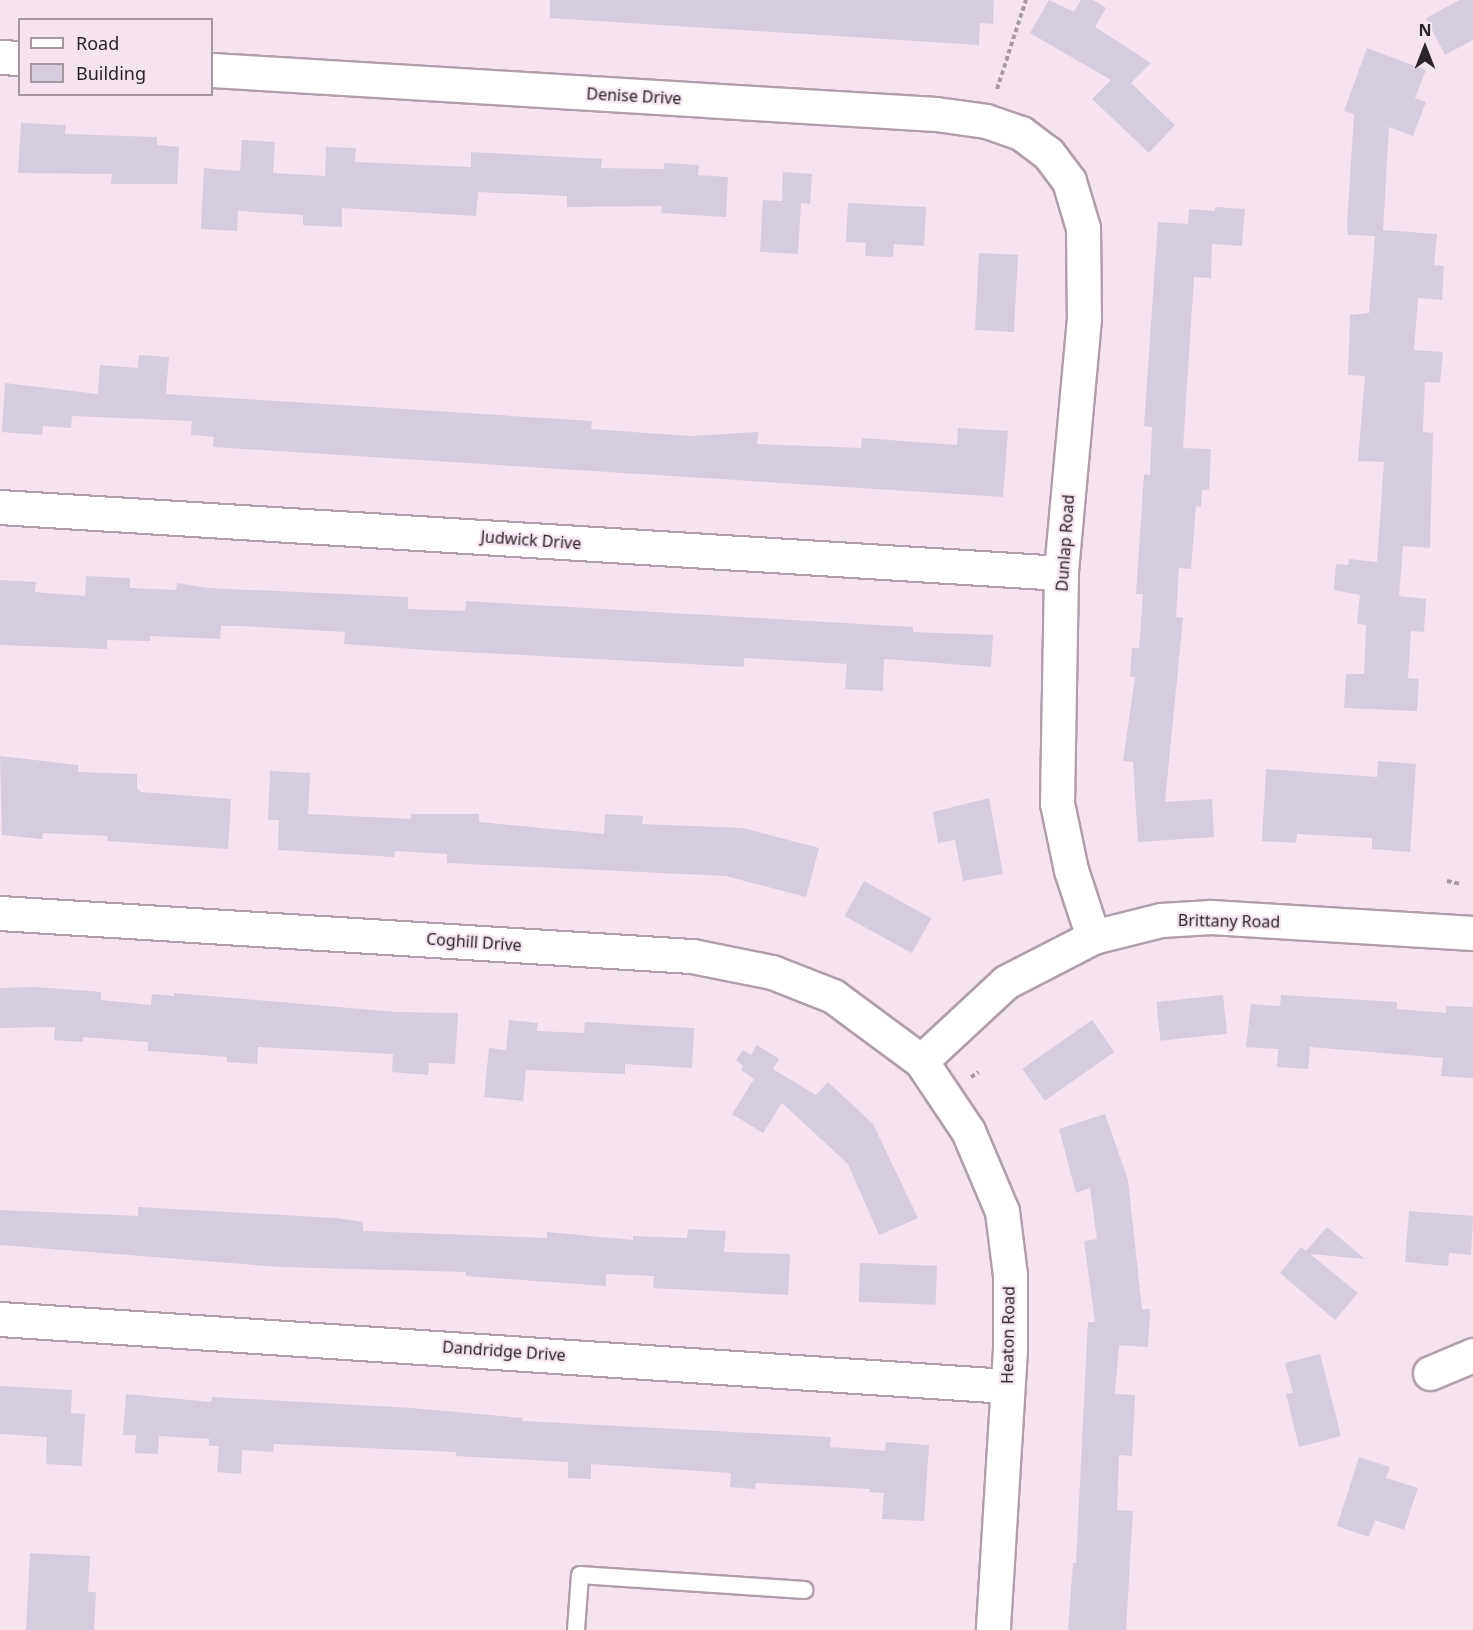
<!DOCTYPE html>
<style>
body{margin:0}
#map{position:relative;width:1473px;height:1630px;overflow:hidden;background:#f5e3f0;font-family:"Noto Sans",sans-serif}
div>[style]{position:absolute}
.building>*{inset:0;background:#d5cdde;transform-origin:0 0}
.path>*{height:4px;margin-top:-2px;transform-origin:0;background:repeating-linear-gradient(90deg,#a89aa4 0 4.5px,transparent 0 7.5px)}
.roads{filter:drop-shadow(2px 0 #b09fab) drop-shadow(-2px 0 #b09fab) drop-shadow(0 2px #b09fab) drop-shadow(0 -2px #b09fab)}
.service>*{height:16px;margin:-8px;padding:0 8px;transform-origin:8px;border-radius:8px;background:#fff}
.minor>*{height:33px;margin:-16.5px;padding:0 16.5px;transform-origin:16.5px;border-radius:16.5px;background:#fff}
span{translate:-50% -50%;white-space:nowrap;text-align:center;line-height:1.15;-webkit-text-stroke:4.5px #f5e3f0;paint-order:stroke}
.street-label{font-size:16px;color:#2a2428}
.legend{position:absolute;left:18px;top:18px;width:195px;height:78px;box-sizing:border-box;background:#f5e3f0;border:2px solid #a497a0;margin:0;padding:8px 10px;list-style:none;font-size:18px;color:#2a2428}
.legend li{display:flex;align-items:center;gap:12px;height:30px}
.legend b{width:30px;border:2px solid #a497a0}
.north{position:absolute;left:1395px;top:18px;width:60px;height:60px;-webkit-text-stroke:4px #f5e3f0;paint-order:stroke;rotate:0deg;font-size:16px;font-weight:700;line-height:24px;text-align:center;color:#2a2428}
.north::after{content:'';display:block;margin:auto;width:21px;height:27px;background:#2a2428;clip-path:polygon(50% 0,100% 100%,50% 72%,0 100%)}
</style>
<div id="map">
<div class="building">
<div style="clip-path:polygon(550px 0,994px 0,993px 24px,980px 23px,979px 45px,550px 18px)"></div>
<div style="clip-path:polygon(1049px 0,1074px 12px,1081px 0,1093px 0,1106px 8px,1095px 27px,1151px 63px,1131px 83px,1175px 125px,1149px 153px,1092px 99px,1111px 80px,1030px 33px)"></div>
<div style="clip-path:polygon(1460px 0,1473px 0,1473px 40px,1445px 55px,1426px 18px)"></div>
<div style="clip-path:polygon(1367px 48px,1426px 70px,1415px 98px,1426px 102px,1413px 136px,1389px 127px,1383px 230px,1437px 234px,1434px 265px,1444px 266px,1442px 300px,1418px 298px,1414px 350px,1443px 352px,1440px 383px,1425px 382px,1423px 432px,1433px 433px,1430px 548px,1403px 546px,1399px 596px,1426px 599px,1424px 632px,1411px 631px,1408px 678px,1419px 679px,1417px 711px,1344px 708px,1346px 674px,1364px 674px,1366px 625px,1357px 624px,1360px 595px,1334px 590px,1336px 564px,1348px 565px,1349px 559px,1377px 562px,1384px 462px,1358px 461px,1365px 376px,1348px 375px,1350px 315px,1369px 313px,1375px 236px,1348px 235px,1347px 225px,1354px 114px,1344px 111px)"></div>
<div style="clip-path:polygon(21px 123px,66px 125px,65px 134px,157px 137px,157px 145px,179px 147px,177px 184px,111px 184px,112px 174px,18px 173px)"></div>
<div style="clip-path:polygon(242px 140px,275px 142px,273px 173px,325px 176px,326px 147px,356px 148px,355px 162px,471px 167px,471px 152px,602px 159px,601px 168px,664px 169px,664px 163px,699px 165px,698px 175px,728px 177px,726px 217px,661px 213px,662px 206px,567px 207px,567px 196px,478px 192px,476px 216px,342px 208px,342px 227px,303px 225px,303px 215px,238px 211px,237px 231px,201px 229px,204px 168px,240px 171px)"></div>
<div style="clip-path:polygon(783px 172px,812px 174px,810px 204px,801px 203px,798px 254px,760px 252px,763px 200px,782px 201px)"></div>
<div style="clip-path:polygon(848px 203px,926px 207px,924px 246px,894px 244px,893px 257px,865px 256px,866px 243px,846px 242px)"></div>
<div style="clip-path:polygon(1215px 207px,1245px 209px,1242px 246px,1212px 244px,1211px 278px,1194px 277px,1183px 448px,1211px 449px,1209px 490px,1202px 490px,1201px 507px,1196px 506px,1191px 569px,1179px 568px,1176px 617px,1183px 618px,1165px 802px,1212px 799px,1214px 837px,1138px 842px,1133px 762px,1123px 761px,1135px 677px,1130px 677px,1132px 648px,1139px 648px,1143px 594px,1136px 594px,1144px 474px,1150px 475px,1152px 427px,1144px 426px,1158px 222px,1188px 224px,1189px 209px,1215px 211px)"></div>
<div style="left:979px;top:253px;width:39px;height:77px;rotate:3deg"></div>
<div style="clip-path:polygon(139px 355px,169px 357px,166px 394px,592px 421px,591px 429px,690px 436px,758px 432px,757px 444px,861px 448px,862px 438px,957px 445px,958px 428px,1008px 431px,1003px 497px,213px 447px,214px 437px,191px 435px,192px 421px,72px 416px,71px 428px,43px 426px,42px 435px,2px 432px,5px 383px,98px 394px,100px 365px,138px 368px)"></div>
<div style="clip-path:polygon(86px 576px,130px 578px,130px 588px,176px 590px,177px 583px,208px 588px,408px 597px,408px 609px,465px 611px,466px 601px,913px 627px,913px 632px,993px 635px,991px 667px,884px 659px,883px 691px,845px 689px,847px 664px,744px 658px,744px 667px,427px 650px,344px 644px,345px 632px,241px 626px,221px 626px,220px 639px,150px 636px,150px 641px,107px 640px,107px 649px,0 645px,0 580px,36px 582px,35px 592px,85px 596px)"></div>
<div style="clip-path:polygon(0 756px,78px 765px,78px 772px,137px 774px,137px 788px,141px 792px,231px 799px,228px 849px,107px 841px,108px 836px,43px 833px,42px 839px,2px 835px)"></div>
<div style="clip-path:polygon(1378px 761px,1416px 764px,1410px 852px,1372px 849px,1372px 838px,1297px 834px,1296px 843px,1262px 841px,1266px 769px,1377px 777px)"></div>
<div style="clip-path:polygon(270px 771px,310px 773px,308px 814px,411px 819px,411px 814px,479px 814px,479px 822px,604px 834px,605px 814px,643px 816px,642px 824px,743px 828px,819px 848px,806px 897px,726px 876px,447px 863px,447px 854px,395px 851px,394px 857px,278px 850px,279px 820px,268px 820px)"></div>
<div style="clip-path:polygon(989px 798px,1003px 874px,963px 881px,955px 840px,938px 843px,933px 812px)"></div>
<div style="left:864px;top:881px;width:77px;height:40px;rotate:29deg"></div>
<div style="clip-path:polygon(35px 987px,101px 992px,101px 1000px,151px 1005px,152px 994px,174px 996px,174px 993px,396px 1012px,458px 1013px,455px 1064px,429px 1063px,428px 1075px,392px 1072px,393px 1054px,258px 1047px,257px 1064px,227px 1062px,227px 1057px,148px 1051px,148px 1042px,83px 1037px,83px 1042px,54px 1040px,55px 1027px,0 1028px,0 988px)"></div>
<div style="left:1223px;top:995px;width:39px;height:67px;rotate:84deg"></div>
<div style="clip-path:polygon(1281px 995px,1397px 1002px,1397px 1009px,1446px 1013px,1446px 1006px,1473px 1007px,1473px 1078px,1441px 1076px,1443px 1058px,1310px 1047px,1308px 1069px,1277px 1067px,1278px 1049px,1246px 1047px,1251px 1004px,1280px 1006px)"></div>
<div style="clip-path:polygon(509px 1020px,538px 1023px,537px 1031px,584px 1033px,585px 1022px,694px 1028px,692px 1068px,625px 1064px,625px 1074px,526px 1070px,523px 1101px,484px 1097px,489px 1048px,506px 1050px)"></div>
<div style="left:1092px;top:1020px;width:39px;height:85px;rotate:55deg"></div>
<div style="clip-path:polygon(757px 1045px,779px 1059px,773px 1069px,816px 1095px,828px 1082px,873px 1124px,918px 1218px,879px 1235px,848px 1164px,782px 1103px,763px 1133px,732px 1114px,754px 1079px,741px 1070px,743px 1066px,736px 1060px,743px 1050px,751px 1055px)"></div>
<div style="clip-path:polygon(1105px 1114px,1128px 1180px,1142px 1309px,1150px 1309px,1148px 1347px,1119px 1345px,1115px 1394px,1135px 1395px,1132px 1456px,1119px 1455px,1117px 1510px,1133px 1511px,1126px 1630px,1068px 1630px,1073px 1563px,1076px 1563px,1088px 1322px,1095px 1322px,1084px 1241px,1097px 1239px,1090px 1188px,1076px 1193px,1059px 1129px)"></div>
<div style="clip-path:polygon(138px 1207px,337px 1218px,363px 1222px,363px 1231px,547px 1238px,547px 1232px,633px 1240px,633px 1236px,687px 1238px,688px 1229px,726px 1231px,724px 1252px,790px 1254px,788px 1295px,653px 1288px,654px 1276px,606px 1274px,606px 1286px,466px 1276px,466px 1272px,281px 1267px,0 1245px,0 1210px,138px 1216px)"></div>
<div style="clip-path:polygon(1409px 1211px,1473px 1216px,1471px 1255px,1449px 1253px,1448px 1266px,1405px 1262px)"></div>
<div style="clip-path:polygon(1327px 1227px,1365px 1259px,1310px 1254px,1358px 1293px,1335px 1320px,1280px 1273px,1301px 1247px,1306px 1251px)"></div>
<div style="left:860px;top:1263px;width:77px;height:39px;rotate:2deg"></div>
<div style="clip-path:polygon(1320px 1354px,1341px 1436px,1299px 1447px,1286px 1394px,1293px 1393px,1285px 1363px)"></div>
<div style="clip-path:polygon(0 1386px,72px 1390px,71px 1413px,85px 1414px,82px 1466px,46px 1464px,47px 1437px,0 1434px)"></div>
<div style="clip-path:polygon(126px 1394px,211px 1402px,212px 1397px,411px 1408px,523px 1418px,522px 1421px,831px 1437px,830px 1447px,885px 1451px,886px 1442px,929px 1445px,924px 1521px,882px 1519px,884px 1493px,869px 1492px,870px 1489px,756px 1483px,755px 1489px,730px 1487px,731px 1473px,591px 1464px,591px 1479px,568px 1478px,568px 1462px,456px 1456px,456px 1452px,274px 1444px,273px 1452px,242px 1450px,241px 1474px,217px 1472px,219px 1446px,209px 1446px,209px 1439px,159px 1436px,158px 1454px,135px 1453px,136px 1435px,123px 1435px)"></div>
<div style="clip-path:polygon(1359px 1457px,1390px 1467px,1386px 1478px,1418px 1488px,1404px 1530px,1375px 1520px,1369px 1537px,1337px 1526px)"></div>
<div style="clip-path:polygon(30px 1553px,90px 1556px,88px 1592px,96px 1592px,94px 1630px,26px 1630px)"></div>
</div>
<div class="path">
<div style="left:997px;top:89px;width:94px;rotate:-72deg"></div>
<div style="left:1447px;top:881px;width:13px;rotate:13deg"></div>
<div style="left:971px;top:1077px;width:9px;rotate:-32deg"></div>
</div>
<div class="roads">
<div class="service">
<div style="left:576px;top:1630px;width:55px;rotate:-85.8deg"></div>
<div style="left:580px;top:1575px;width:225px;rotate:3.8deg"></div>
</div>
<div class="minor">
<div style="left:0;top:57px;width:20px;rotate:3deg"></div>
<div style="left:212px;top:70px;width:725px;rotate:3.48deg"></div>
<div style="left:936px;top:114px;width:50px;rotate:8deg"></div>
<div style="left:986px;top:121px;width:37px;rotate:19deg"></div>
<div style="left:1021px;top:133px;width:34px;rotate:37deg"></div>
<div style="left:1048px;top:153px;width:35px;rotate:53deg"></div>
<div style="left:1069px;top:181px;width:49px;rotate:73.4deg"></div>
<div style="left:1083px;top:228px;width:90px;rotate:89.4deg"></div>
<div style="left:1084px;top:318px;width:256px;rotate:95.2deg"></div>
<div style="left:1061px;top:573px;width:230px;rotate:91deg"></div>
<div style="left:1057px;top:803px;width:68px;rotate:78.2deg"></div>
<div style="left:1071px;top:870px;width:71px;rotate:71.8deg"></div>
<div style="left:0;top:507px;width:1063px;rotate:3.56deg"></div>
<div style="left:0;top:913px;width:693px;rotate:3.56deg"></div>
<div style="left:692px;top:956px;width:82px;rotate:11.3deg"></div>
<div style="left:772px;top:972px;width:66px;rotate:21.5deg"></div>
<div style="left:833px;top:996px;width:109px;rotate:36.5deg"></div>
<div style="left:921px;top:1061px;width:84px;rotate:56.1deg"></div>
<div style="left:968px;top:1131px;width:87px;rotate:67deg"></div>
<div style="left:1002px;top:1211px;width:64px;rotate:82.9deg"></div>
<div style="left:1010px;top:1275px;width:74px;rotate:90deg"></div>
<div style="left:1010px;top:1349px;width:282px;rotate:93.5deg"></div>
<div style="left:921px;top:1061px;width:116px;rotate:-42.9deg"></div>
<div style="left:1006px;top:982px;width:98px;rotate:-27.3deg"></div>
<div style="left:1093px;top:937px;width:70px;rotate:-14deg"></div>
<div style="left:1161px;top:920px;width:50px;rotate:-3.4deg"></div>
<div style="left:1211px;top:917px;width:262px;rotate:3.5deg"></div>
<div style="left:0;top:1319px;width:1009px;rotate:3.81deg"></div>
<div style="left:1430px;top:1373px;width:47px;rotate:-22.7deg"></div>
</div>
</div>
<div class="street-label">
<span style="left:634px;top:96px;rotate:3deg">Denise Drive</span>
<span style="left:531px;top:540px;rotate:4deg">Judwick Drive</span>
<span style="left:1065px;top:543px;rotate:-86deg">Dunlap Road</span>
<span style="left:1229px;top:921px;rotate:1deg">Brittany Road</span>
<span style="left:474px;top:942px;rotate:4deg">Coghill Drive</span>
<span style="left:1008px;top:1335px;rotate:-89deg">Heaton Road</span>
<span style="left:504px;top:1351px;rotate:4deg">Dandridge Drive</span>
</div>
<ul class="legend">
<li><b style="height:8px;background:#fff"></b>Road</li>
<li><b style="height:16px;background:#d5cdde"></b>Building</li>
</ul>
<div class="north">N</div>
</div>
